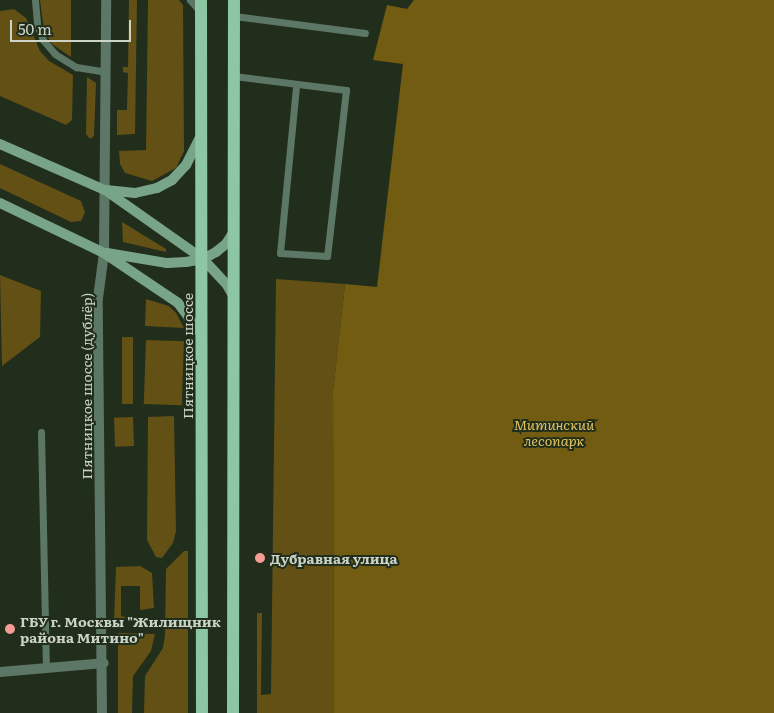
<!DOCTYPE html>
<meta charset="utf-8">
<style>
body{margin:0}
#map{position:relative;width:774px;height:713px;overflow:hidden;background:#222e1c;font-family:Literata,serif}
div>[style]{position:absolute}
.green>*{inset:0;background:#625015;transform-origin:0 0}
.forest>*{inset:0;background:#725c11}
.lane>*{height:7px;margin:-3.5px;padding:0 3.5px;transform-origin:3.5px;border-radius:3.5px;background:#5c7766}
.street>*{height:10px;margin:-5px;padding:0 5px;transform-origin:5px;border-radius:5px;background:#5c7766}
.secondary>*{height:10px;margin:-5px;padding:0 5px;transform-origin:5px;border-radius:5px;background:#78a489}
.primary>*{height:12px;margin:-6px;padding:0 6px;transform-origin:6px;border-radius:6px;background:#8cc6a3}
.dots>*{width:14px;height:14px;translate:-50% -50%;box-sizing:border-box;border:2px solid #222e1c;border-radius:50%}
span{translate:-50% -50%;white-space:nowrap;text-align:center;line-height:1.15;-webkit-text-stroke:4px #222e1c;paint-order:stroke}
.street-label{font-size:14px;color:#ccd4c8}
.park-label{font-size:14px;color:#e0c05f;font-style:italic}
.poi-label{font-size:14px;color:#ccd4c8;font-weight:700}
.left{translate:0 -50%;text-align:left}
.scale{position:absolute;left:10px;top:20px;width:121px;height:22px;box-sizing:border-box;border:2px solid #ccd4c8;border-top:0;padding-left:6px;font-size:15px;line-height:18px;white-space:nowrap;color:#ccd4c8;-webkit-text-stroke:4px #222e1c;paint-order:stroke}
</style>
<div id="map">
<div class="green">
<div style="clip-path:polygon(40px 0,71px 0,71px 57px,52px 44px,44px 30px)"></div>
<div style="clip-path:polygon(129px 0,137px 0,135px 134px,117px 135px,117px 110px,127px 110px,128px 73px,123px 72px,123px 67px,128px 67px)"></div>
<div style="clip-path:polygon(148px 0,179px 0,183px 5px,184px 151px,176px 168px,152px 181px,125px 173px,120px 164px,119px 151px,146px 150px)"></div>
<div style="clip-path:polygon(14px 9px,26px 18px,40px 51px,49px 61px,73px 75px,72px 120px,66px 125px,0 96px,0 11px)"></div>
<div style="clip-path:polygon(87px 77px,96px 83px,94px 136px,90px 139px,86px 134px)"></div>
<div style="clip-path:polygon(0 164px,81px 201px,85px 212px,81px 221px,71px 222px,0 188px)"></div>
<div style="clip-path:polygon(122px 222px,166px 249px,166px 252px,123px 242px)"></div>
<div style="clip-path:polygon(0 275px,41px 291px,40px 337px,2px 366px)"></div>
<div style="clip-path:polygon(276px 279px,345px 284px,333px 391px,334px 713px,257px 713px,257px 613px,262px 613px,261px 695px,271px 694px)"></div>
<div style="clip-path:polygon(146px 299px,169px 306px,176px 313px,184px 328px,145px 326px)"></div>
<div style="left:122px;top:337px;width:11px;height:67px"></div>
<div style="left:146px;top:340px;width:38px;height:64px;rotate:2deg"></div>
<div style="clip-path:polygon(174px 416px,176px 531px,173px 543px,162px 558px,156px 557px,147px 540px,148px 417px)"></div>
<div style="left:133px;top:417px;width:29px;height:19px;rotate:88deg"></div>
<div style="clip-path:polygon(184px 551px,188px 551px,188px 713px,144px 713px,145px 676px,163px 648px,165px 635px,166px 569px)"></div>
<div style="clip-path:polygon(140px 566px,152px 573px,154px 608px,140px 610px,140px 586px,121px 586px,121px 616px,125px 617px,125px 621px,114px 622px,116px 567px)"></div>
<div style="clip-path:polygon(118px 633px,155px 634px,151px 651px,133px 676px,132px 713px,118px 713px)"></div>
</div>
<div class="forest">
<div style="clip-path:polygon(414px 0,774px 0,774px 713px,334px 713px,333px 391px,345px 284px,377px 287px,403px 64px,373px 60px,387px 5px,407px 9px)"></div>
</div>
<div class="lane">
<div style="left:35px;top:0;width:25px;rotate:85deg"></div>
<div style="left:37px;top:25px;width:16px;rotate:68deg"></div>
<div style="left:43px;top:40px;width:18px;rotate:49deg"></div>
<div style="left:55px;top:54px;width:25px;rotate:32deg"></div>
<div style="left:76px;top:67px;width:30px;rotate:9deg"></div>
<div style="left:190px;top:0;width:15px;rotate:48deg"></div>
<div style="left:234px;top:16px;width:132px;rotate:7.4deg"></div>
<div style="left:234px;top:76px;width:113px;rotate:7.1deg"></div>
<div style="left:346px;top:90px;width:167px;rotate:96.5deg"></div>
<div style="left:327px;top:256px;width:47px;rotate:-176.3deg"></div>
<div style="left:280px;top:253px;width:168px;rotate:-84.5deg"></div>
<div style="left:41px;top:432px;width:235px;rotate:88.8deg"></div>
</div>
<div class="street">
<div style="left:0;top:672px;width:104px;rotate:-4.9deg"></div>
<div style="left:102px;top:713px;width:415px;rotate:-90.6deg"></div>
<div style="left:98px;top:298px;width:45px;rotate:-82.4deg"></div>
<div style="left:104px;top:253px;width:253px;rotate:-89.5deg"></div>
</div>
<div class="secondary">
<div style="left:0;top:144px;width:115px;rotate:23.7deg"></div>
<div style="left:105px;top:190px;width:120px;rotate:35.1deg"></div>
<div style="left:203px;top:259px;width:35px;rotate:47deg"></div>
<div style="left:227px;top:285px;width:14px;rotate:60deg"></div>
<div style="left:106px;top:190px;width:29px;rotate:6deg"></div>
<div style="left:135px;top:193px;width:23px;rotate:-13deg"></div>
<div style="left:157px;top:188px;width:17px;rotate:-28deg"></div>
<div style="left:172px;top:180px;width:21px;rotate:-47deg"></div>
<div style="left:186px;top:165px;width:31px;rotate:-63deg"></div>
<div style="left:0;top:203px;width:115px;rotate:25.7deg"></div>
<div style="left:104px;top:253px;width:89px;rotate:34deg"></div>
<div style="left:178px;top:303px;width:39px;rotate:53deg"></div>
<div style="left:107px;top:253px;width:61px;rotate:9.5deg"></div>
<div style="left:167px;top:263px;width:19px;rotate:-3deg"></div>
<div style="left:186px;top:262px;width:17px;rotate:-10deg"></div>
<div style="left:203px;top:259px;width:15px;rotate:-28deg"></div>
<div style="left:216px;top:252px;width:13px;rotate:-39deg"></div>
<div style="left:226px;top:244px;width:15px;rotate:-58deg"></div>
</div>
<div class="primary">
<div style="left:201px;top:0;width:713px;rotate:89.92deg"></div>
<div style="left:233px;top:713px;width:713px;rotate:-89.92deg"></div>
</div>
<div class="dots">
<div style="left:260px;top:558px;background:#f59c94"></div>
<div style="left:10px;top:629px;background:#f59c94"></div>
</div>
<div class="street-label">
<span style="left:187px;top:356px;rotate:-90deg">Пятницкое шоссе</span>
<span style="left:86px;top:386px;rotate:-90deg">Пятницкое шоссе (дублёр)</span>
</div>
<div class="park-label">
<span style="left:554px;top:432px">Митинский<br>лесопарк</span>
</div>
<div class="poi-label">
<span class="left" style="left:270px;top:558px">Дубравная улица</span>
<span class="left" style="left:20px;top:629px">ГБУ г. Москвы "Жилищник<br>района Митино"</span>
</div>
<div class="scale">50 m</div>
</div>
